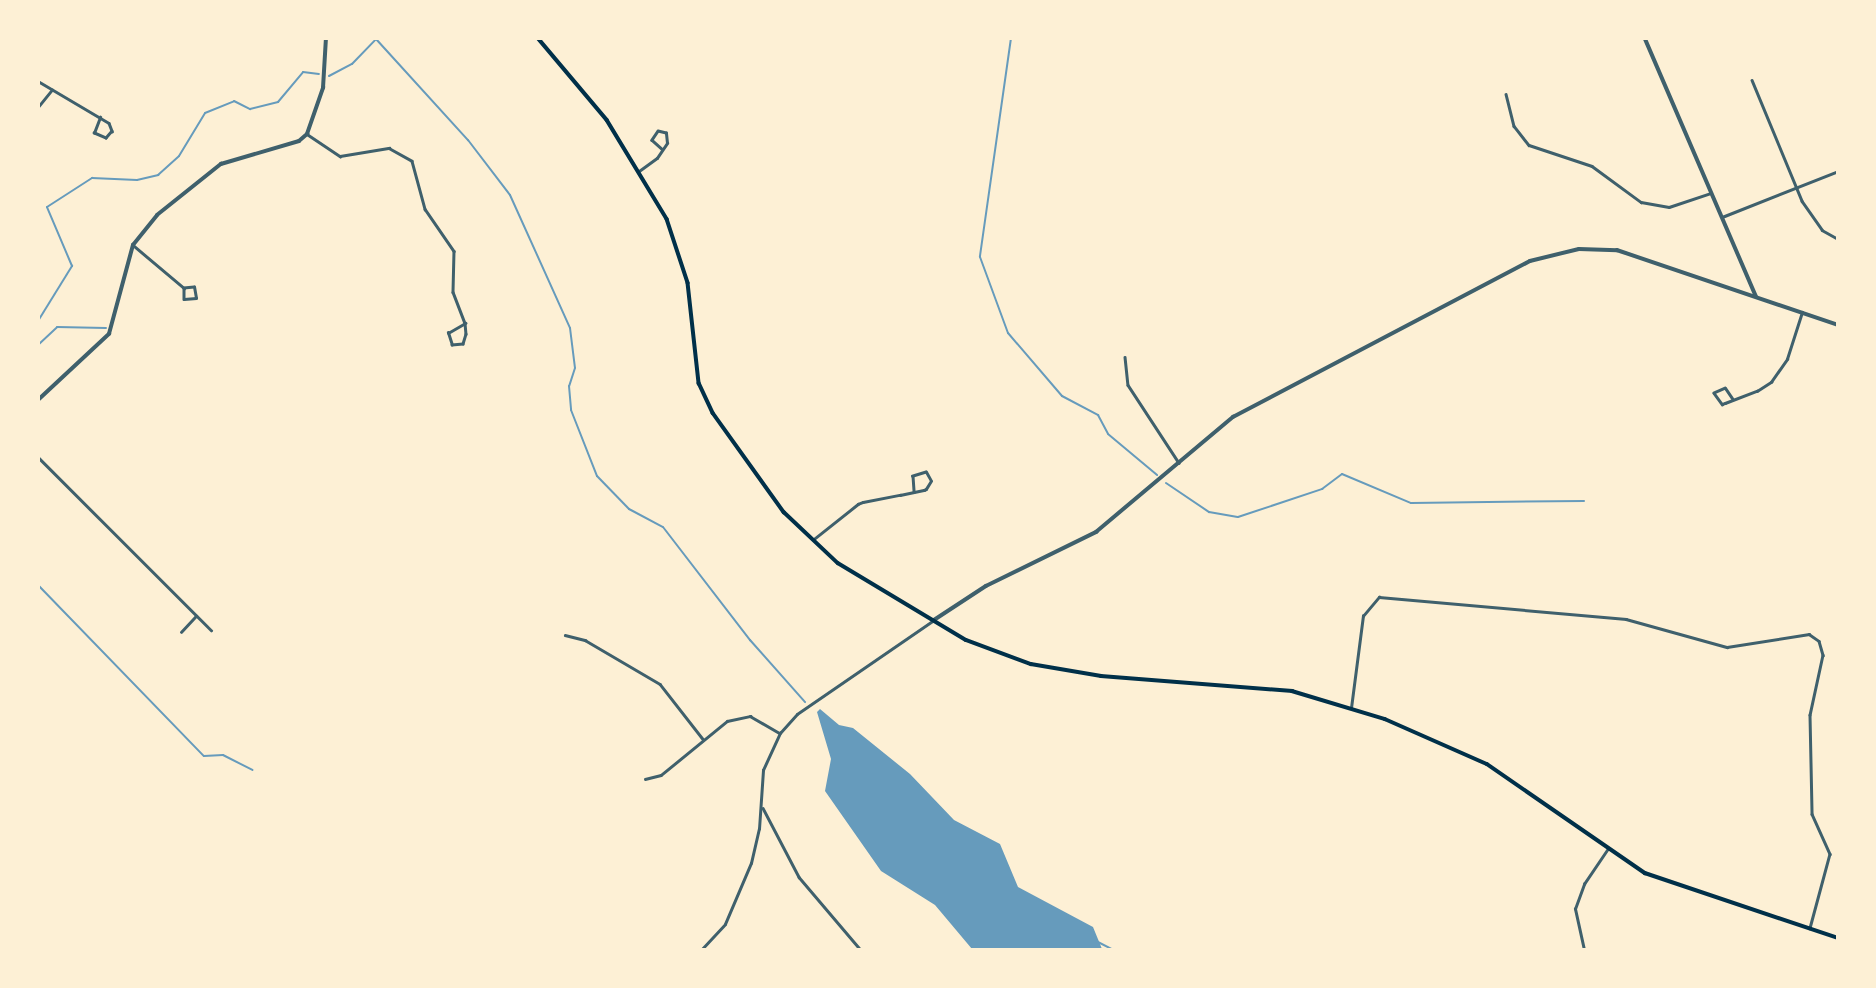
<!DOCTYPE html>
<style>
body{margin:0}
#map{position:relative;width:1876px;height:988px;overflow:hidden;background:#fdf0d5;font-family:Rubik,sans-serif}
div>[style]{position:absolute}
.water>*{inset:0;background:#669bbc}
.stream>*{height:2px;margin:-1px;padding:0 1px;transform-origin:1px;border-radius:1px;background:#669bbc}
.minor>*{height:2.5px;margin:-1.25px;padding:0 1.25px;transform-origin:1.25px;border-radius:1.25px;background:#3f606c}
.tertiary>*{height:3.5px;margin:-1.75px;padding:0 1.75px;transform-origin:1.75px;border-radius:1.75px;background:#3f606c}
.secondary>*{height:3.5px;margin:-1.75px;padding:0 1.75px;transform-origin:1.75px;border-radius:1.75px;background:#003049}
span{translate:-50% -50%;white-space:nowrap;text-align:center;line-height:1.15;-webkit-text-stroke:5px #fdf0d5;paint-order:stroke}
.frame{position:absolute;inset:0;border:40px solid #fdf0d5;pointer-events:none}
</style>
<div id="map">
<div class="water">
<div style="clip-path:polygon(820px 709px,839px 725px,853px 728px,910px 774px,954px 820px,1000px 844px,1018px 887px,1093px 927px,1102px 949px,972px 949px,935px 905px,881px 871px,825px 791px,831px 759px,817px 712px)"></div>
</div>
<div class="stream">
<div style="left:1011px;top:38px;width:221px;rotate:98.1deg"></div>
<div style="left:980px;top:257px;width:81px;rotate:69.8deg"></div>
<div style="left:1008px;top:333px;width:83px;rotate:49.4deg"></div>
<div style="left:1062px;top:396px;width:41px;rotate:27.8deg"></div>
<div style="left:1098px;top:415px;width:21px;rotate:62deg"></div>
<div style="left:1108px;top:434px;width:64px;rotate:39.9deg"></div>
<div style="left:376px;top:39px;width:137px;rotate:47.7deg"></div>
<div style="left:468px;top:140px;width:69px;rotate:52.6deg"></div>
<div style="left:510px;top:195px;width:146px;rotate:65.7deg"></div>
<div style="left:570px;top:328px;width:40px;rotate:82.9deg"></div>
<div style="left:575px;top:368px;width:19px;rotate:108deg"></div>
<div style="left:569px;top:386px;width:24px;rotate:85deg"></div>
<div style="left:571px;top:410px;width:71px;rotate:68.5deg"></div>
<div style="left:597px;top:476px;width:46px;rotate:45.9deg"></div>
<div style="left:629px;top:509px;width:38px;rotate:28deg"></div>
<div style="left:663px;top:527px;width:143px;rotate:52.4deg"></div>
<div style="left:750px;top:640px;width:83px;rotate:48.4deg"></div>
<div style="left:329px;top:76px;width:26px;rotate:-28deg"></div>
<div style="left:352px;top:64px;width:36px;rotate:-46deg"></div>
<div style="left:38px;top:321px;width:65px;rotate:-58.3deg"></div>
<div style="left:72px;top:266px;width:64px;rotate:-113deg"></div>
<div style="left:47px;top:207px;width:54px;rotate:-32.8deg"></div>
<div style="left:92px;top:178px;width:45px;rotate:2.5deg"></div>
<div style="left:137px;top:180px;width:22px;rotate:-13deg"></div>
<div style="left:158px;top:175px;width:28px;rotate:-42deg"></div>
<div style="left:179px;top:156px;width:50px;rotate:-58.8deg"></div>
<div style="left:205px;top:113px;width:31px;rotate:-22deg"></div>
<div style="left:234px;top:101px;width:18px;rotate:27deg"></div>
<div style="left:250px;top:109px;width:29px;rotate:-14deg"></div>
<div style="left:278px;top:102px;width:39px;rotate:-50deg"></div>
<div style="left:303px;top:72px;width:16px;rotate:7deg"></div>
<div style="left:38px;top:345px;width:26px;rotate:-43deg"></div>
<div style="left:57px;top:327px;width:49px;rotate:1.2deg"></div>
<div style="left:1166px;top:483px;width:52px;rotate:34deg"></div>
<div style="left:1209px;top:512px;width:29px;rotate:10deg"></div>
<div style="left:1238px;top:517px;width:89px;rotate:-18.4deg"></div>
<div style="left:1322px;top:489px;width:25px;rotate:-37deg"></div>
<div style="left:1342px;top:474px;width:75px;rotate:22.8deg"></div>
<div style="left:1411px;top:503px;width:173px;rotate:-0.7deg"></div>
<div style="left:38px;top:585px;width:238px;rotate:45.9deg"></div>
<div style="left:204px;top:756px;width:19px;rotate:-3deg"></div>
<div style="left:223px;top:755px;width:33px;rotate:27deg"></div>
<div style="left:1096px;top:941px;width:20px;rotate:27deg"></div>
</div>
<div class="minor">
<div style="left:1752px;top:80px;width:131px;rotate:67.5deg"></div>
<div style="left:1802px;top:201px;width:35px;rotate:55deg"></div>
<div style="left:1822px;top:230px;width:18px;rotate:29deg"></div>
<div style="left:38px;top:81px;width:82px;rotate:30.6deg"></div>
<div style="left:109px;top:123px;width:9px;rotate:69deg"></div>
<div style="left:112px;top:131px;width:9px;rotate:131deg"></div>
<div style="left:106px;top:138px;width:13px;rotate:-157deg"></div>
<div style="left:94px;top:133px;width:17px;rotate:-69deg"></div>
<div style="left:1506px;top:94px;width:33px;rotate:76deg"></div>
<div style="left:1514px;top:126px;width:24px;rotate:52deg"></div>
<div style="left:1529px;top:145px;width:66px;rotate:18.4deg"></div>
<div style="left:1592px;top:166px;width:61px;rotate:36.3deg"></div>
<div style="left:1641px;top:202px;width:28px;rotate:10deg"></div>
<div style="left:1669px;top:207px;width:44px;rotate:-18.4deg"></div>
<div style="left:38px;top:107px;width:22px;rotate:-51deg"></div>
<div style="left:307px;top:134px;width:40px;rotate:34deg"></div>
<div style="left:340px;top:156px;width:50px;rotate:-9.3deg"></div>
<div style="left:389px;top:148px;width:26px;rotate:29deg"></div>
<div style="left:412px;top:161px;width:50px;rotate:74.8deg"></div>
<div style="left:425px;top:209px;width:51px;rotate:55.4deg"></div>
<div style="left:454px;top:251px;width:41px;rotate:91.4deg"></div>
<div style="left:453px;top:292px;width:33px;rotate:69deg"></div>
<div style="left:465px;top:323px;width:11px;rotate:85deg"></div>
<div style="left:466px;top:334px;width:10px;rotate:107deg"></div>
<div style="left:463px;top:344px;width:11px;rotate:175deg"></div>
<div style="left:452px;top:345px;width:13px;rotate:-108deg"></div>
<div style="left:448px;top:333px;width:20px;rotate:-30deg"></div>
<div style="left:639px;top:171px;width:22px;rotate:-36deg"></div>
<div style="left:657px;top:158px;width:18px;rotate:-56deg"></div>
<div style="left:667px;top:143px;width:10px;rotate:-96deg"></div>
<div style="left:666px;top:133px;width:8px;rotate:-166deg"></div>
<div style="left:658px;top:131px;width:11px;rotate:124deg"></div>
<div style="left:652px;top:140px;width:13px;rotate:42deg"></div>
<div style="left:1722px;top:217px;width:125px;rotate:-21.6deg"></div>
<div style="left:133px;top:245px;width:67px;rotate:40.1deg"></div>
<div style="left:184px;top:288px;width:11px;rotate:90deg"></div>
<div style="left:184px;top:299px;width:12px;rotate:-5deg"></div>
<div style="left:196px;top:298px;width:11px;rotate:-100deg"></div>
<div style="left:194px;top:287px;width:10px;rotate:174deg"></div>
<div style="left:1125px;top:357px;width:28px;rotate:84deg"></div>
<div style="left:1128px;top:385px;width:93px;rotate:56.8deg"></div>
<div style="left:1733px;top:400px;width:14px;rotate:-124deg"></div>
<div style="left:1725px;top:388px;width:12px;rotate:156deg"></div>
<div style="left:1714px;top:393px;width:14px;rotate:54deg"></div>
<div style="left:1722px;top:404px;width:3px;rotate:-18deg"></div>
<div style="left:1725px;top:403px;width:34px;rotate:-21deg"></div>
<div style="left:1757px;top:391px;width:17px;rotate:-33deg"></div>
<div style="left:1771px;top:382px;width:28px;rotate:-55deg"></div>
<div style="left:1787px;top:359px;width:49px;rotate:-72.3deg"></div>
<div style="left:38px;top:457px;width:245px;rotate:45deg"></div>
<div style="left:814px;top:539px;width:56px;rotate:-38.5deg"></div>
<div style="left:858px;top:504px;width:5px;rotate:-22deg"></div>
<div style="left:863px;top:502px;width:38px;rotate:-11deg"></div>
<div style="left:900px;top:495px;width:25px;rotate:-12deg"></div>
<div style="left:924px;top:490px;width:2px;rotate:-27deg"></div>
<div style="left:926px;top:489px;width:9px;rotate:-58deg"></div>
<div style="left:931px;top:481px;width:10px;rotate:-119deg"></div>
<div style="left:926px;top:472px;width:14px;rotate:163deg"></div>
<div style="left:913px;top:476px;width:16px;rotate:86deg"></div>
<div style="left:181px;top:632px;width:22px;rotate:-47deg"></div>
<div style="left:565px;top:635px;width:21px;rotate:14deg"></div>
<div style="left:585px;top:640px;width:87px;rotate:30.4deg"></div>
<div style="left:660px;top:684px;width:70px;rotate:52deg"></div>
<div style="left:1351px;top:708px;width:93px;rotate:-82.6deg"></div>
<div style="left:1363px;top:616px;width:25px;rotate:-50deg"></div>
<div style="left:1379px;top:597px;width:248px;rotate:5.1deg"></div>
<div style="left:1626px;top:619px;width:105px;rotate:15.5deg"></div>
<div style="left:1727px;top:647px;width:83px;rotate:-9deg"></div>
<div style="left:1809px;top:634px;width:12px;rotate:35deg"></div>
<div style="left:1819px;top:641px;width:15px;rotate:74deg"></div>
<div style="left:1823px;top:655px;width:61px;rotate:102.2deg"></div>
<div style="left:1810px;top:715px;width:99px;rotate:88.8deg"></div>
<div style="left:1812px;top:814px;width:44px;rotate:65.8deg"></div>
<div style="left:1830px;top:854px;width:77px;rotate:105.1deg"></div>
<div style="left:645px;top:779px;width:16px;rotate:-14deg"></div>
<div style="left:661px;top:775px;width:85px;rotate:-39.3deg"></div>
<div style="left:727px;top:721px;width:24px;rotate:-12deg"></div>
<div style="left:750px;top:716px;width:34px;rotate:30deg"></div>
<div style="left:763px;top:808px;width:78px;rotate:62.4deg"></div>
<div style="left:799px;top:877px;width:96px;rotate:49.7deg"></div>
<div style="left:701px;top:950px;width:35px;rotate:-47deg"></div>
<div style="left:725px;top:924px;width:66px;rotate:-66.9deg"></div>
<div style="left:751px;top:863px;width:35px;rotate:-77deg"></div>
<div style="left:759px;top:829px;width:59px;rotate:-86.1deg"></div>
<div style="left:763px;top:770px;width:41px;rotate:-65.3deg"></div>
<div style="left:780px;top:733px;width:25px;rotate:-48deg"></div>
<div style="left:797px;top:714px;width:166px;rotate:-34.5deg"></div>
<div style="left:1584px;top:950px;width:42px;rotate:-102.4deg"></div>
<div style="left:1575px;top:909px;width:27px;rotate:-70deg"></div>
<div style="left:1584px;top:884px;width:41px;rotate:-55.9deg"></div>
</div>
<div class="tertiary">
<div style="left:1645px;top:38px;width:281px;rotate:66.7deg"></div>
<div style="left:38px;top:400px;width:97px;rotate:-42.9deg"></div>
<div style="left:109px;top:334px;width:92px;rotate:-74.9deg"></div>
<div style="left:133px;top:245px;width:38px;rotate:-51deg"></div>
<div style="left:157px;top:215px;width:82px;rotate:-38.6deg"></div>
<div style="left:221px;top:164px;width:81px;rotate:-16.4deg"></div>
<div style="left:299px;top:141px;width:11px;rotate:-41deg"></div>
<div style="left:307px;top:134px;width:49px;rotate:-70.8deg"></div>
<div style="left:323px;top:88px;width:50px;rotate:-86.6deg"></div>
<div style="left:934px;top:620px;width:62px;rotate:-33.2deg"></div>
<div style="left:986px;top:586px;width:123px;rotate:-26.1deg"></div>
<div style="left:1096px;top:532px;width:179px;rotate:-40deg"></div>
<div style="left:1233px;top:417px;width:335px;rotate:-27.7deg"></div>
<div style="left:1530px;top:261px;width:50px;rotate:-13.8deg"></div>
<div style="left:1579px;top:249px;width:38px;rotate:2deg"></div>
<div style="left:1617px;top:250px;width:233px;rotate:18.7deg"></div>
</div>
<div class="secondary">
<div style="left:538px;top:38px;width:107px;rotate:49.9deg"></div>
<div style="left:607px;top:120px;width:116px;rotate:58.8deg"></div>
<div style="left:667px;top:219px;width:67px;rotate:71.8deg"></div>
<div style="left:688px;top:283px;width:101px;rotate:83.7deg"></div>
<div style="left:699px;top:383px;width:33px;rotate:65deg"></div>
<div style="left:713px;top:413px;width:122px;rotate:54.4deg"></div>
<div style="left:784px;top:512px;width:74px;rotate:43.4deg"></div>
<div style="left:838px;top:563px;width:149px;rotate:31deg"></div>
<div style="left:966px;top:640px;width:69px;rotate:20.3deg"></div>
<div style="left:1031px;top:664px;width:71px;rotate:9.7deg"></div>
<div style="left:1101px;top:676px;width:192px;rotate:4.5deg"></div>
<div style="left:1292px;top:691px;width:97px;rotate:16.8deg"></div>
<div style="left:1385px;top:719px;width:111px;rotate:23.8deg"></div>
<div style="left:1487px;top:764px;width:192px;rotate:34.6deg"></div>
<div style="left:1645px;top:873px;width:204px;rotate:18.6deg"></div>
</div>
<div class="frame"></div>
</div>
